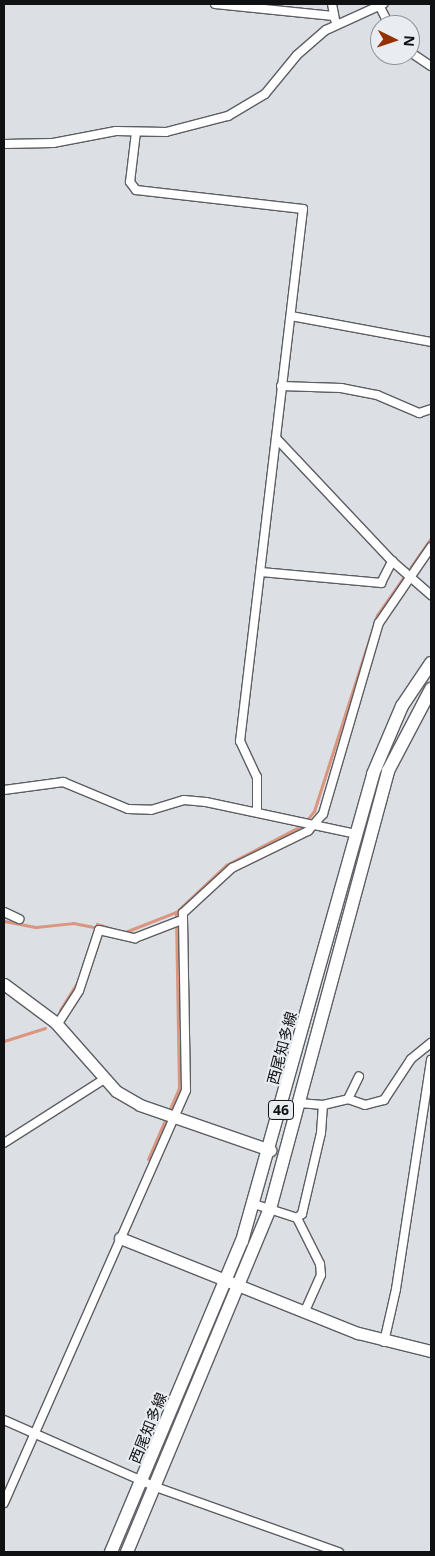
<!DOCTYPE html>
<meta charset="utf-8">
<style>
body{margin:0}
#map{position:relative;width:435px;height:1556px;overflow:hidden;background:#dcdfe4;font-family:"Open Sans","Noto Sans JP",sans-serif}
div>[style]{position:absolute}
.stream>*{height:3px;margin:-1.5px;padding:0 1.5px;transform-origin:1.5px;border-radius:1.5px;background:#da967e}
.roads{filter:drop-shadow(1px 0 #5c5e63) drop-shadow(-1px 0 #5c5e63) drop-shadow(0 1px #5c5e63) drop-shadow(0 -1px #5c5e63)}
.street>*{height:8px;margin:-4px;padding:0 4px;transform-origin:4px;border-radius:4px;background:#fff}
.secondary>*{height:11px;margin:-5.5px;padding:0 5.5px;transform-origin:5.5px;border-radius:5.5px;background:#fff}
.primary>*{height:12px;margin:-6px;padding:0 6px;transform-origin:6px;border-radius:6px;background:#fff}
span{translate:-50% -50%;white-space:nowrap;text-align:center;line-height:1.15;-webkit-text-stroke:4px #e9ecf1;paint-order:stroke}
.shield-label span{padding:1px 4px;background:#e9ecf1;border:1px solid;border-radius:4px;-webkit-text-stroke-width:0}
.shield-label{font-size:14px;color:#101113;font-weight:700}
.street-label{font-size:15px;color:#101113}
.frame{position:absolute;inset:0;border:5px solid #101113;pointer-events:none}
.north{position:absolute;left:370px;top:15px;width:50px;height:50px;box-sizing:border-box;background:#e9ecf1;border:1px solid #929498;border-radius:50%;rotate:94deg;font-size:14px;font-weight:700;line-height:20px;text-align:center;color:#101113}
.north::after{content:'';display:block;margin:auto;width:18px;height:22px;background:#953100;clip-path:polygon(50% 0,100% 100%,50% 72%,0 100%)}
</style>
<div id="map">
<div class="stream">
<div style="left:4px;top:921px;width:33px;rotate:11deg"></div>
<div style="left:36px;top:927px;width:37px;rotate:-6deg"></div>
<div style="left:73px;top:923px;width:21px;rotate:11deg"></div>
<div style="left:125px;top:932px;width:55px;rotate:-21.4deg"></div>
<div style="left:176px;top:912px;width:69px;rotate:-43.2deg"></div>
<div style="left:226px;top:865px;width:87px;rotate:-27.5deg"></div>
<div style="left:303px;top:825px;width:18px;rotate:-52deg"></div>
<div style="left:314px;top:811px;width:206px;rotate:-72.2deg"></div>
<div style="left:377px;top:615px;width:94px;rotate:-55deg"></div>
<div style="left:90px;top:946px;width:23px;rotate:-72deg"></div>
<div style="left:97px;top:924px;width:23px;rotate:18deg"></div>
<div style="left:60px;top:1010px;width:38px;rotate:-58deg"></div>
<div style="left:4px;top:1041px;width:43px;rotate:-17.6deg"></div>
<div style="left:148px;top:1159px;width:77px;rotate:-66.4deg"></div>
<div style="left:179px;top:1088px;width:176px;rotate:-91deg"></div>
</div>
<div class="roads">
<div class="street">
<div style="left:215px;top:4px;width:119px;rotate:5.8deg"></div>
<div style="left:332px;top:4px;width:16px;rotate:79deg"></div>
<div style="left:380px;top:7px;width:20px;rotate:63deg"></div>
<div style="left:410px;top:52px;width:25px;rotate:34deg"></div>
<div style="left:136px;top:132px;width:50px;rotate:96.8deg"></div>
<div style="left:130px;top:182px;width:10px;rotate:53deg"></div>
<div style="left:136px;top:190px;width:168px;rotate:6.5deg"></div>
<div style="left:303px;top:209px;width:536px;rotate:96.75deg"></div>
<div style="left:240px;top:741px;width:40px;rotate:65deg"></div>
<div style="left:257px;top:777px;width:35px;rotate:90deg"></div>
<div style="left:4px;top:144px;width:49px;rotate:-1.2deg"></div>
<div style="left:53px;top:143px;width:64px;rotate:-10.8deg"></div>
<div style="left:116px;top:131px;width:50px;rotate:1.1deg"></div>
<div style="left:166px;top:132px;width:64px;rotate:-14.5deg"></div>
<div style="left:228px;top:116px;width:43px;rotate:-30.7deg"></div>
<div style="left:265px;top:94px;width:50px;rotate:-50.6deg"></div>
<div style="left:297px;top:55px;width:38px;rotate:-41deg"></div>
<div style="left:326px;top:30px;width:63px;rotate:-24.5deg"></div>
<div style="left:291px;top:316px;width:142px;rotate:10.5deg"></div>
<div style="left:281px;top:386px;width:60px;rotate:1.9deg"></div>
<div style="left:341px;top:388px;width:37px;rotate:11deg"></div>
<div style="left:377px;top:395px;width:46px;rotate:23.2deg"></div>
<div style="left:419px;top:413px;width:13px;rotate:-18deg"></div>
<div style="left:276px;top:438px;width:169px;rotate:46.7deg"></div>
<div style="left:392px;top:561px;width:52px;rotate:41.1deg"></div>
<div style="left:261px;top:572px;width:121px;rotate:5.2deg"></div>
<div style="left:381px;top:583px;width:25px;rotate:-63deg"></div>
<div style="left:4px;top:790px;width:60px;rotate:-7.7deg"></div>
<div style="left:63px;top:782px;width:70px;rotate:22.6deg"></div>
<div style="left:128px;top:809px;width:23px;rotate:2deg"></div>
<div style="left:151px;top:810px;width:34px;rotate:-17deg"></div>
<div style="left:184px;top:800px;width:22px;rotate:5deg"></div>
<div style="left:206px;top:802px;width:153px;rotate:12deg"></div>
<div style="left:4px;top:912px;width:17px;rotate:25deg"></div>
<div style="left:57px;top:1025px;width:40px;rotate:-57.1deg"></div>
<div style="left:79px;top:991px;width:64px;rotate:-71.8deg"></div>
<div style="left:99px;top:930px;width:37px;rotate:13deg"></div>
<div style="left:135px;top:938px;width:50px;rotate:-21deg"></div>
<div style="left:348px;top:1099px;width:18px;rotate:19deg"></div>
<div style="left:365px;top:1105px;width:20px;rotate:-15deg"></div>
<div style="left:384px;top:1100px;width:49px;rotate:-56.6deg"></div>
<div style="left:411px;top:1059px;width:26px;rotate:-39deg"></div>
<div style="left:299px;top:1103px;width:24px;rotate:5deg"></div>
<div style="left:4px;top:1143px;width:117px;rotate:-32.5deg"></div>
<div style="left:254px;top:1204px;width:45px;rotate:18deg"></div>
<div style="left:297px;top:1218px;width:51px;rotate:63.4deg"></div>
<div style="left:320px;top:1264px;width:11px;rotate:85deg"></div>
<div style="left:321px;top:1275px;width:39px;rotate:114deg"></div>
<div style="left:297px;top:1218px;width:6px;rotate:-39deg"></div>
<div style="left:302px;top:1214px;width:83px;rotate:-76.8deg"></div>
<div style="left:321px;top:1133px;width:28px;rotate:-86deg"></div>
<div style="left:323px;top:1105px;width:26px;rotate:-13deg"></div>
<div style="left:348px;top:1099px;width:25px;rotate:-64deg"></div>
<div style="left:384px;top:1342px;width:54px;rotate:-77.2deg"></div>
<div style="left:396px;top:1289px;width:232px;rotate:-81.3deg"></div>
<div style="left:4px;top:1420px;width:166px;rotate:23.8deg"></div>
<div style="left:156px;top:1487px;width:194px;rotate:19.6deg"></div>
<div style="left:4px;top:1503px;width:451px;rotate:-66.2deg"></div>
<div style="left:186px;top:1090px;width:177px;rotate:-91deg"></div>
<div style="left:183px;top:913px;width:67px;rotate:-42.6deg"></div>
<div style="left:232px;top:868px;width:85px;rotate:-26deg"></div>
<div style="left:308px;top:831px;width:23px;rotate:-49deg"></div>
<div style="left:323px;top:814px;width:199px;rotate:-73.7deg"></div>
<div style="left:379px;top:623px;width:92px;rotate:-55.6deg"></div>
</div>
<div class="secondary">
<div style="left:4px;top:984px;width:64px;rotate:36.7deg"></div>
<div style="left:55px;top:1022px;width:92px;rotate:48.5deg"></div>
<div style="left:116px;top:1091px;width:28px;rotate:30deg"></div>
<div style="left:140px;top:1105px;width:138px;rotate:19.1deg"></div>
<div style="left:120px;top:1238px;width:256px;rotate:21.8deg"></div>
<div style="left:358px;top:1333px;width:75px;rotate:13.9deg"></div>
</div>
<div class="primary">
<div style="left:111px;top:1552px;width:337px;rotate:-67.2deg"></div>
<div style="left:242px;top:1241px;width:485px;rotate:-74.3deg"></div>
<div style="left:373px;top:774px;width:74px;rotate:-66.9deg"></div>
<div style="left:402px;top:706px;width:52px;rotate:-56deg"></div>
<div style="left:127px;top:1552px;width:372px;rotate:-67.4deg"></div>
<div style="left:270px;top:1209px;width:454px;rotate:-74.9deg"></div>
<div style="left:388px;top:771px;width:93px;rotate:-62.3deg"></div>
</div>
</div>
<div class="shield-label">
<span style="left:281px;top:1110px">46</span>
</div>
<div class="street-label">
<span style="left:282px;top:1048px;rotate:-75deg">西尾知多線</span>
<span style="left:148px;top:1428px;rotate:-68deg">西尾知多線</span>
</div>
<div class="frame"></div>
<div class="north">N</div>
</div>
